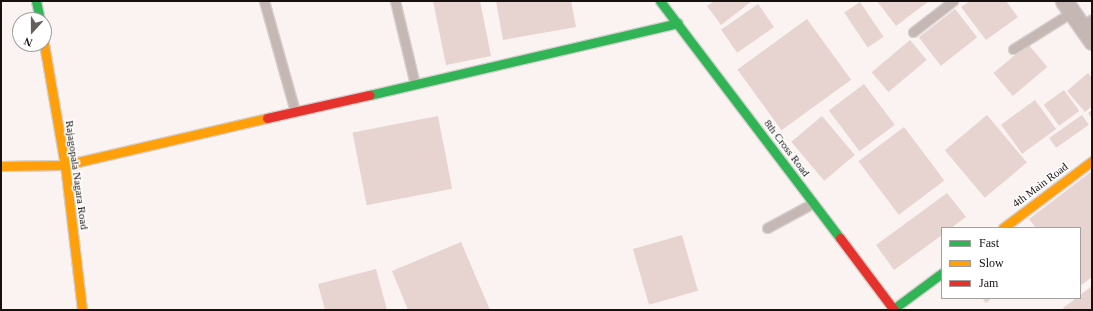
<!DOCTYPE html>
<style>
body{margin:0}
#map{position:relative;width:1093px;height:311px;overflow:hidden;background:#fbf3f1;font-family:Georgia,serif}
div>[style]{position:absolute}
.building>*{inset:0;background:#e7d3cf;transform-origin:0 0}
.roads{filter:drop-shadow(1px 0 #d6d0ce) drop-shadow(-1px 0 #d6d0ce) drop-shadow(0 1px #d6d0ce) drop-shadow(0 -1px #d6d0ce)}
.lane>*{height:9px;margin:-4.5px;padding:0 4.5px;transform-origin:4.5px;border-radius:4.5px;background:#c5b7b3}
.street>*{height:17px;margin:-8.5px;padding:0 8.5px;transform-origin:8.5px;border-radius:8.5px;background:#c5b7b3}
.fast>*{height:9px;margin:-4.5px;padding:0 4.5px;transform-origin:4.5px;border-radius:4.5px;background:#30b455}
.slow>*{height:9px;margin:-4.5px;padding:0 4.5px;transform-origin:4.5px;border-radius:4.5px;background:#ff9f0a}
.jam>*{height:9px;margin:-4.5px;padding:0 4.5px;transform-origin:4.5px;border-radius:4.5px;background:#e5322d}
span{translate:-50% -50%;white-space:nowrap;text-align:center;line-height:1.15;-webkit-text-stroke:3px #fff;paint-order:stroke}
.street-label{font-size:11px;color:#16100f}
.frame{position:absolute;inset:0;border:2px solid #16100f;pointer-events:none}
.legend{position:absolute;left:941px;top:227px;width:140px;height:72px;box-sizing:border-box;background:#fff;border:1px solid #a29f9f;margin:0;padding:5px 7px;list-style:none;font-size:12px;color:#16100f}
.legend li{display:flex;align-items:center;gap:8px;height:20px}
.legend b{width:20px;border:1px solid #a29f9f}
.north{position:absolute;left:12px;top:12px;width:40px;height:40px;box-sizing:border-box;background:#fff;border:1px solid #a29f9f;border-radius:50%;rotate:201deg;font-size:11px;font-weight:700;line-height:16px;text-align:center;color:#16100f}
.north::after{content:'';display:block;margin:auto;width:14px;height:18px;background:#665f5e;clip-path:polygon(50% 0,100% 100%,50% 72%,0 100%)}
</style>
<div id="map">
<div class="building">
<div style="clip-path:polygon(433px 1px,480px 1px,491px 56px,446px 65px)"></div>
<div style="clip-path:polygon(496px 1px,571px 1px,576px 27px,503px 40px)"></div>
<div style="clip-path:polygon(714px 1px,752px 1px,721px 25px,707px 6px)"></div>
<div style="clip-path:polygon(877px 1px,929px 1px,896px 26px)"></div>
<div style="clip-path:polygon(970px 1px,1006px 1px,1018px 17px,986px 40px,961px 7px)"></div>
<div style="left:860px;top:2px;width:42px;height:19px;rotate:56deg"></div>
<div style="left:758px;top:4px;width:28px;height:45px;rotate:55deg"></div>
<div style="left:955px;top:9px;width:36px;height:46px;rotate:52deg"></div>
<div style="left:807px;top:19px;width:75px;height:86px;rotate:54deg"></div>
<div style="left:910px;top:40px;width:26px;height:50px;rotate:50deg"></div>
<div style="left:1028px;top:44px;width:30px;height:45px;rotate:50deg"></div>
<div style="clip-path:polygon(1088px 73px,1092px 78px,1092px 106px,1085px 112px,1067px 91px)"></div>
<div style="left:864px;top:84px;width:51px;height:44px;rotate:53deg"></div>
<div style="left:1064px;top:90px;width:26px;height:25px;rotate:54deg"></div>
<div style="left:1035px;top:100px;width:36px;height:42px;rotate:54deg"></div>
<div style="clip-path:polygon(1092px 110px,1092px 119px,1088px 113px)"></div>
<div style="left:987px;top:115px;width:62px;height:55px;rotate:50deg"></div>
<div style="left:1082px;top:115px;width:12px;height:40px;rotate:55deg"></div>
<div style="left:438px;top:116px;width:74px;height:87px;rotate:79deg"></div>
<div style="left:822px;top:116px;width:51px;height:40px;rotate:50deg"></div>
<div style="left:904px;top:127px;width:67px;height:57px;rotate:53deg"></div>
<div style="clip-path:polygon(1092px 171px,1092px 277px,1080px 286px,1080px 228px,1036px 228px,1029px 219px)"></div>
<div style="clip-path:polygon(947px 193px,966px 217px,951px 228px,942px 228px,942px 235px,894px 270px,876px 245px)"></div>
<div style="left:682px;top:235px;width:58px;height:51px;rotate:74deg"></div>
<div style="clip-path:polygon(461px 242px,490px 310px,408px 310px,392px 271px)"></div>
<div style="clip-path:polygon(376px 269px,387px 310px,325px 310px,318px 284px)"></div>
<div style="clip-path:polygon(1092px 286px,1092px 310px,1064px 310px,1063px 308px)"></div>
<div style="clip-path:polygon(982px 298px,992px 298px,986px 303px)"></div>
</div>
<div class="roads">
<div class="lane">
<div style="left:264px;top:1px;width:114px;rotate:74.3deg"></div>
<div style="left:395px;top:1px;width:85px;rotate:76.5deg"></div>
<div style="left:1081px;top:26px;width:13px;rotate:-32deg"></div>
<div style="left:913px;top:32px;width:51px;rotate:-37.8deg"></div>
<div style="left:1013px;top:49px;width:70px;rotate:-32.1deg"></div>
<div style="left:767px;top:228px;width:52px;rotate:-28.5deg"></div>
</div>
<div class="street">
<div style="left:1064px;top:1px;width:49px;rotate:55deg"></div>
</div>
<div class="fast">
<div style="left:36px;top:1px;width:19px;rotate:78deg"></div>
<div style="left:660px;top:1px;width:298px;rotate:52.8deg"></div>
<div style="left:369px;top:95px;width:317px;rotate:-13.1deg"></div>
<div style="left:892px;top:310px;width:62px;rotate:-36.5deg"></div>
</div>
<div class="slow">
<div style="left:44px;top:44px;width:123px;rotate:80.2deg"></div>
<div style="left:65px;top:165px;width:146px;rotate:83.3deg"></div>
<div style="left:1px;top:166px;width:64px;rotate:-0.9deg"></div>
<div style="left:65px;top:165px;width:207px;rotate:-13.1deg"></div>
<div style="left:1003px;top:228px;width:111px;rotate:-37deg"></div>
</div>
<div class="jam">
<div style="left:267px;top:118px;width:105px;rotate:-12.7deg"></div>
<div style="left:840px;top:238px;width:90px;rotate:53.1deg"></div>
</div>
</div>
<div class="street-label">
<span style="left:787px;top:148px;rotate:53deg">8th Cross Road</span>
<span style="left:77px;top:175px;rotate:82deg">Rajagopala Nagara Road</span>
<span style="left:1040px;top:185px;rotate:-37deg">4th Main Road</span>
</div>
<div class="frame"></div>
<ul class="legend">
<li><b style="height:5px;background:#30b455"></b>Fast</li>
<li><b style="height:5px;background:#ff9f0a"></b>Slow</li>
<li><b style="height:5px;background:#e5322d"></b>Jam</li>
</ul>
<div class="north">N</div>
</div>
